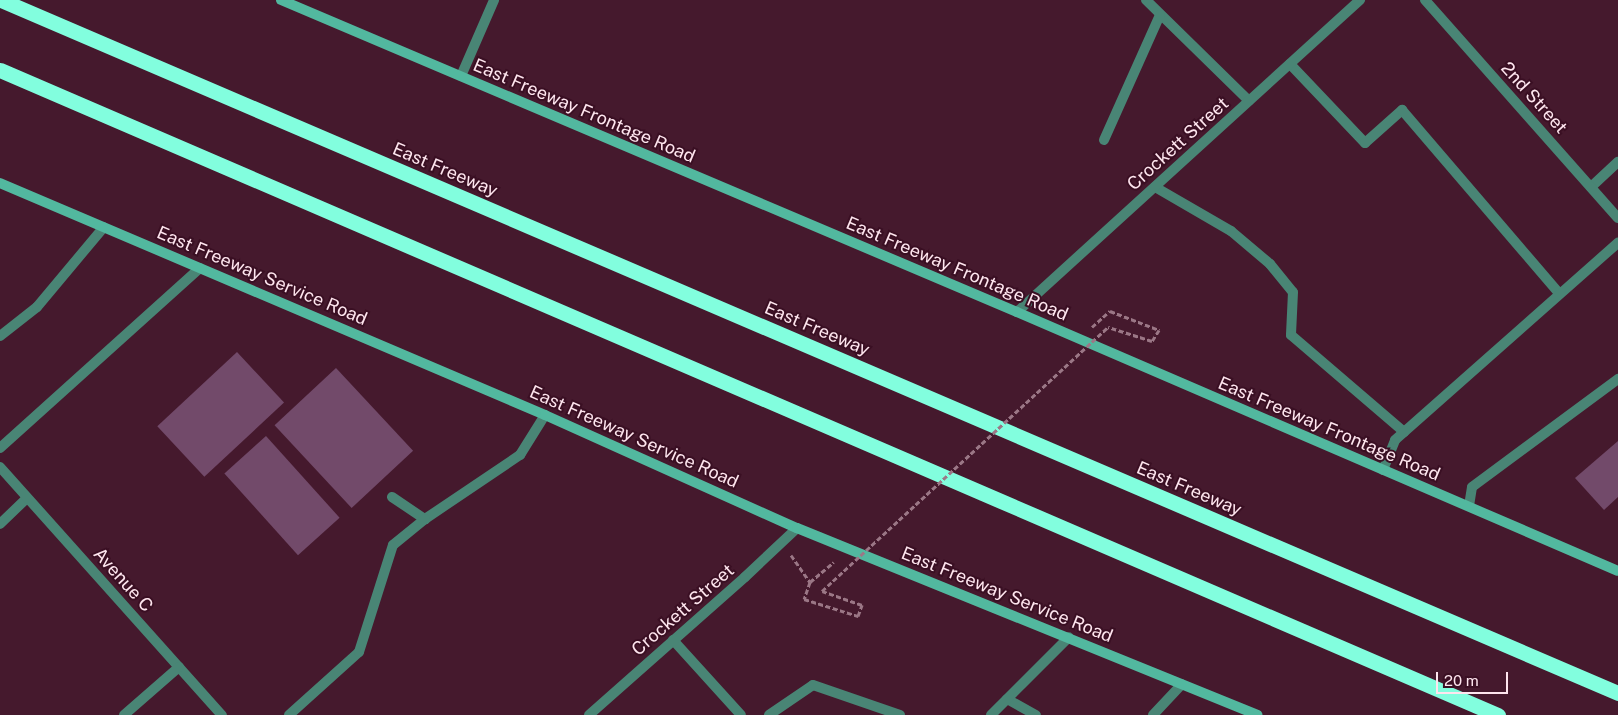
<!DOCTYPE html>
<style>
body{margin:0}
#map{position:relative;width:1618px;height:715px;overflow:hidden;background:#45192d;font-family:"Public Sans",sans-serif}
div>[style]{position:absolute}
.building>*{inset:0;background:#724a6a;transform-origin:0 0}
.path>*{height:3px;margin-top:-1.5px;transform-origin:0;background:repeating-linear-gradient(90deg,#9b7786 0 5px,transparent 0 7.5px)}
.lane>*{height:10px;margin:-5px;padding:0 5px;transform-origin:5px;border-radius:5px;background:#498575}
.street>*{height:10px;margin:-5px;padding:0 5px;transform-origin:5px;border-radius:5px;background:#498575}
.secondary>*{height:10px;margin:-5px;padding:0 5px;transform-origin:5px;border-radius:5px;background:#52b89f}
.highway>*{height:15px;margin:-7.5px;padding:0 7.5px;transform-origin:7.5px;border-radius:7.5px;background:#82fede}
.path-bridge>*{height:3px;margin-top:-1.5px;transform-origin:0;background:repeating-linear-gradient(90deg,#9b7786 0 5px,transparent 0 7.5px)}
span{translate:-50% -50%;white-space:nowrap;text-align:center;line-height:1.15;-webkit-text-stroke:4px #3a0f23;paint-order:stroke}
.street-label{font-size:18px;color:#fee5ee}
.scale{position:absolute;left:1436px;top:672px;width:72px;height:22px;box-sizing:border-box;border:2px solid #fee5ee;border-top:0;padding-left:6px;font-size:15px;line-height:18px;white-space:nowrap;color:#fee5ee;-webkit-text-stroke:4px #3a0f23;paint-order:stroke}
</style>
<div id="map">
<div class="building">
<div style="left:237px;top:352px;width:69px;height:109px;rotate:47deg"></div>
<div style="left:336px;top:368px;width:113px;height:84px;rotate:47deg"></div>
<div style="left:266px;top:436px;width:110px;height:56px;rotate:48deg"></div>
<div style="clip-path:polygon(1618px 441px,1618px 497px,1604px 510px,1575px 478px)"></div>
</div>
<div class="path">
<div style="left:1092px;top:327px;width:24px;rotate:-42deg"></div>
<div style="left:1110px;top:311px;width:53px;rotate:21.2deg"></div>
<div style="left:1159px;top:330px;width:13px;rotate:122deg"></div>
<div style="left:1152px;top:341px;width:46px;rotate:-162.3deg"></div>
<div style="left:791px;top:555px;width:33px;rotate:55deg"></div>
<div style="left:810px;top:582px;width:31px;rotate:-40deg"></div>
<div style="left:810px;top:582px;width:18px;rotate:109deg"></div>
<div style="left:804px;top:599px;width:57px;rotate:17.5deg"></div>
<div style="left:858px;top:616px;width:12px;rotate:-70deg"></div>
<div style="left:862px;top:605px;width:42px;rotate:-160.7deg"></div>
</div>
<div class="lane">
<div style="left:1146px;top:0;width:144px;rotate:44.4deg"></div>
<div style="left:1290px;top:64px;width:109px;rotate:46.5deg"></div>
<div style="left:1365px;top:143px;width:50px;rotate:-41.7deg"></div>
<div style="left:1402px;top:110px;width:241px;rotate:49.4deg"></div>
<div style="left:461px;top:76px;width:83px;rotate:-66.5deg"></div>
<div style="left:1104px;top:140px;width:137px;rotate:-65.9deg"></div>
<div style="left:1155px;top:187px;width:88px;rotate:30.1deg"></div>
<div style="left:1231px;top:231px;width:51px;rotate:40.2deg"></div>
<div style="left:1270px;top:264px;width:36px;rotate:51deg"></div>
<div style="left:1293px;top:292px;width:43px;rotate:92.7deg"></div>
<div style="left:1291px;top:335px;width:149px;rotate:40.6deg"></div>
<div style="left:1591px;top:187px;width:37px;rotate:-43deg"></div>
<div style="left:0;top:336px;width:47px;rotate:-38.1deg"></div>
<div style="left:37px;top:307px;width:104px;rotate:-50.1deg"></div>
<div style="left:0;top:448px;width:269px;rotate:-42deg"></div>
<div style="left:1383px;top:470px;width:32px;rotate:-68deg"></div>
<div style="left:1395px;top:440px;width:298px;rotate:-41.5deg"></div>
<div style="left:392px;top:497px;width:40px;rotate:34deg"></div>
<div style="left:425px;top:519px;width:115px;rotate:-34deg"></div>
<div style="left:520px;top:455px;width:47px;rotate:-58deg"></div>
<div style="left:1469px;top:506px;width:19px;rotate:-81deg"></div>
<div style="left:1472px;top:487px;width:182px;rotate:-36.5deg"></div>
<div style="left:0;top:524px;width:37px;rotate:-44deg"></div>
<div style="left:673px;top:640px;width:101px;rotate:47.8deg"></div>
<div style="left:1007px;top:699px;width:33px;rotate:29deg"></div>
<div style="left:289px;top:715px;width:94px;rotate:-42deg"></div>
<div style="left:359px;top:652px;width:112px;rotate:-72.4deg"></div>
<div style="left:393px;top:545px;width:41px;rotate:-39.1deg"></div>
<div style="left:769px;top:715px;width:53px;rotate:-34.3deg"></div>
<div style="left:813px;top:685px;width:92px;rotate:19deg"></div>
<div style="left:991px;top:715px;width:110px;rotate:-45deg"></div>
<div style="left:1153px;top:715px;width:42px;rotate:-46.9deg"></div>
</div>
<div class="street">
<div style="left:1425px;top:0;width:291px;rotate:48.5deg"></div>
<div style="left:1017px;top:312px;width:464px;rotate:-42.3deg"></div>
<div style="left:0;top:467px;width:333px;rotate:48.2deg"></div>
<div style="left:124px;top:715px;width:73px;rotate:-41.1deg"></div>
<div style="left:589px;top:715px;width:208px;rotate:-41.5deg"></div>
<div style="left:745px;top:577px;width:71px;rotate:-43.3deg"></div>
</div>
<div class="secondary">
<div style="left:281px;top:0;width:799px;rotate:22.97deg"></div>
<div style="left:1017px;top:312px;width:654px;rotate:23.31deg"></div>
<div style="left:0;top:183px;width:592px;rotate:23.06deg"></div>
<div style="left:545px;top:415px;width:276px;rotate:24.2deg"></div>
<div style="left:797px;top:528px;width:497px;rotate:22.1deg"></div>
</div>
<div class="highway">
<div style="left:1px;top:0;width:1759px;rotate:23.2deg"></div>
<div style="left:0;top:70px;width:1631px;rotate:23.3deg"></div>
</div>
<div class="path-bridge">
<div style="left:822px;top:591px;width:389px;rotate:-42.7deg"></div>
</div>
<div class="street-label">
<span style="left:1534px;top:98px;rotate:48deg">2nd Street</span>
<span style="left:584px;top:111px;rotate:23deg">East Freeway Frontage Road</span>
<span style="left:1178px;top:144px;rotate:-42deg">Crockett Street</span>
<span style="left:445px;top:170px;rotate:23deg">East Freeway</span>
<span style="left:957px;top:269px;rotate:23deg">East Freeway Frontage Road</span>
<span style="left:262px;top:276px;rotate:23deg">East Freeway Service Road</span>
<span style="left:817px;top:329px;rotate:23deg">East Freeway</span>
<span style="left:1329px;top:429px;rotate:23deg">East Freeway Frontage Road</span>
<span style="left:634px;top:437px;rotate:24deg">East Freeway Service Road</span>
<span style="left:1189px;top:489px;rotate:23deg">East Freeway</span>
<span style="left:123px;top:580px;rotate:48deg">Avenue C</span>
<span style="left:1007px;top:595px;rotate:22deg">East Freeway Service Road</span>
<span style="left:683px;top:610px;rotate:-41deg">Crockett Street</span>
</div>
<div class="scale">20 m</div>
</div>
